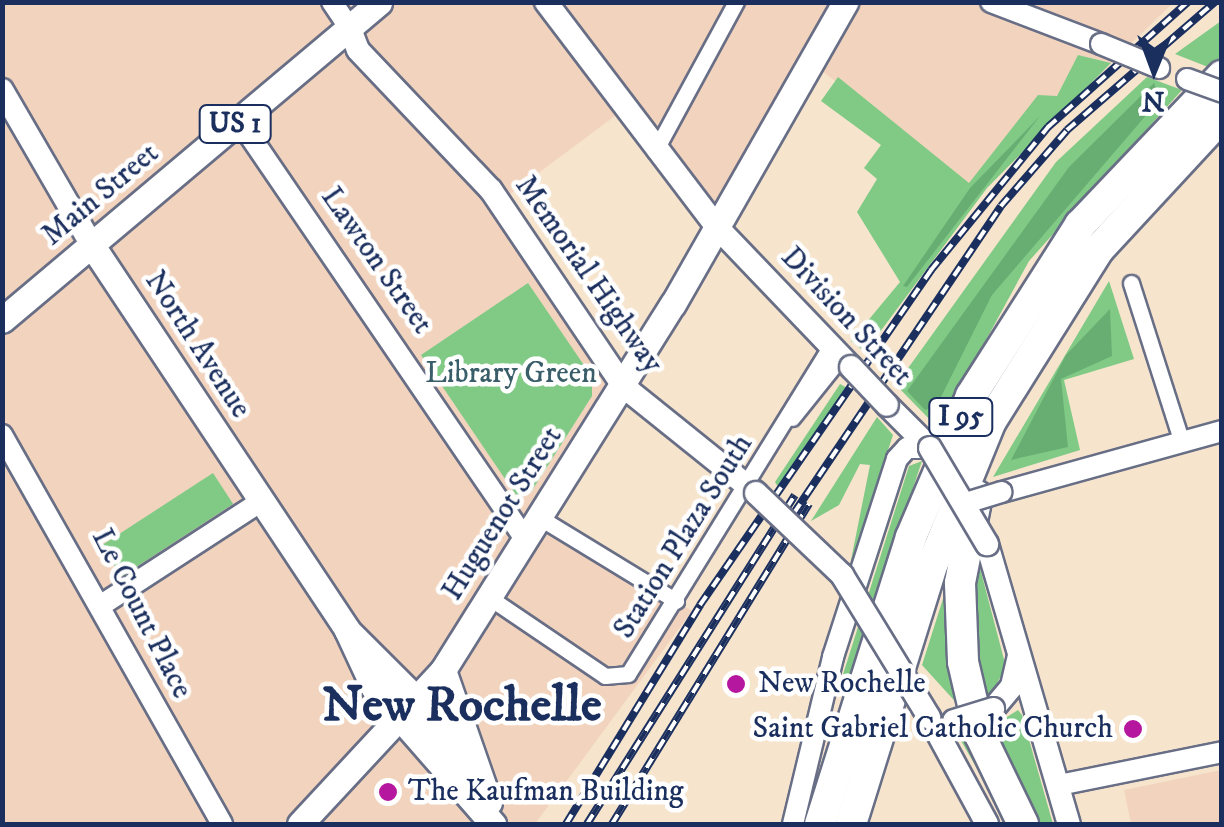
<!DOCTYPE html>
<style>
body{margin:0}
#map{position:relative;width:1224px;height:827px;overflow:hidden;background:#f6e4cd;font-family:"IM FELL DW Pica",serif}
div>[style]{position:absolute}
.built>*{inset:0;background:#f2d4be}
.green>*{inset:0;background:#80ca86;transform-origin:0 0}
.forest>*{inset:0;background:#68ae73}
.roads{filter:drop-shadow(2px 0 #686e85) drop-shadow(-2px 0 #686e85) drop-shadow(0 2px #686e85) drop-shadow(0 -2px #686e85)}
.minor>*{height:15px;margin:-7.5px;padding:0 7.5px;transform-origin:7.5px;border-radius:7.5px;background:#fff}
.tertiary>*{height:20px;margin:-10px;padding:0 10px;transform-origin:10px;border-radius:10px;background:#fff}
.secondary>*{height:22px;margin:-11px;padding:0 11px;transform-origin:11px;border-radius:11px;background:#fff}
.primary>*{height:25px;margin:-12.5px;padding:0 12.5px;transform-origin:12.5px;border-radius:12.5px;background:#fff}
.motorway>*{height:30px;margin:-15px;padding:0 15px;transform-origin:15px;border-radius:15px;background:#fff}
.rail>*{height:8px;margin-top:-4px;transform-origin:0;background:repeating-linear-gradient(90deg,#fff 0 11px,#1b2f5e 0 22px);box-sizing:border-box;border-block:2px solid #1b2f5e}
.bridges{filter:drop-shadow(2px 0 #686e85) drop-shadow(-2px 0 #686e85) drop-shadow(0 2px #686e85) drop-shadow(0 -2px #686e85)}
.tertiary-bridge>*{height:20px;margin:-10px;padding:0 10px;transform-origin:10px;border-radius:10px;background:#fff}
.secondary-bridge>*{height:22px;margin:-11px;padding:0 11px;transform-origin:11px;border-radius:11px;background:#fff}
.dots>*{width:28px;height:28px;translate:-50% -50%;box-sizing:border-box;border:5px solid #fff;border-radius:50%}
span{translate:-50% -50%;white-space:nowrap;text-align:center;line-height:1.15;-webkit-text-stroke:9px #fff;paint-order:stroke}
.shield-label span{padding:2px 8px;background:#fff;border:2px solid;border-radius:8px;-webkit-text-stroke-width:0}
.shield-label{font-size:28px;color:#1b2f5e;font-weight:700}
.street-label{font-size:30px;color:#1b2f5e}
.park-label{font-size:30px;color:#395e6a}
.poi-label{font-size:30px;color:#1b2f5e}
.left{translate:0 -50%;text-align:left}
.right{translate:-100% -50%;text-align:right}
.town-label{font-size:50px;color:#1b2f5e;font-weight:700}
.frame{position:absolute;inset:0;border:5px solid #1b2f5e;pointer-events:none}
.north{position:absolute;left:1104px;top:20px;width:100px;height:100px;-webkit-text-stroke:8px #fff;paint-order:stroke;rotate:181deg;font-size:28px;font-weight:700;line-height:40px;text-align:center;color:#1b2f5e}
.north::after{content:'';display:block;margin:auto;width:35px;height:45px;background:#1b2f5e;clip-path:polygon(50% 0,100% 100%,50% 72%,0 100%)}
</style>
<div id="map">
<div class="built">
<div style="clip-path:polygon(2px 3px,1173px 3px,1111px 63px,1078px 55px,1057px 97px,1007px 138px,972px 186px,818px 68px,719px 226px,623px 110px,497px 204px,619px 385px,533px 515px,692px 611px,535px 824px,3px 824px)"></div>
<div style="clip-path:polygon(1221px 770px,1221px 824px,1131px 824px,1124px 790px)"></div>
</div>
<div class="green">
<div style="clip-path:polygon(1221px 21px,1221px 57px,1208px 67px,1175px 54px)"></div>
<div style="clip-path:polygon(1078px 55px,1111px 63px,987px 188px,865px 352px,851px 341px,900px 282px,857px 212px,877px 179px,864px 168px,881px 145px,821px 101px,838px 77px,969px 183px,1038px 95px,1057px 96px)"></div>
<div style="clip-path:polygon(1147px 77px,1182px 90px,1029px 261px,938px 428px,896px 385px,1056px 162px)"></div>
<div style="clip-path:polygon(1109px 281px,1134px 359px,1064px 380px,1080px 450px,993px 477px)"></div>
<div style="clip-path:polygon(528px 283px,592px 377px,592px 396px,531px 492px,516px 495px,421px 355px)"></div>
<div style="clip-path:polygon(840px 384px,849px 389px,780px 490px,775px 482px)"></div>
<div style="clip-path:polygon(877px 417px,893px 435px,850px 565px,870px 465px,860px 464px,839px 505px,811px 521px)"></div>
<div style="clip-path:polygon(922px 461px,846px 689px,839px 687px,909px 466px)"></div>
<div style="left:213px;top:473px;width:37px;height:133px;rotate:57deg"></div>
<div style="clip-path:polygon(976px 553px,1006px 667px,987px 701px,971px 650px)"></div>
<div style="clip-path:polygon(948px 583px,1009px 824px,960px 739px,961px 708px,922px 665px)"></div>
<div style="clip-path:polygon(1018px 710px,1022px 715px,1053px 824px,1038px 824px,991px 727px)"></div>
</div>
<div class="forest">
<div style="clip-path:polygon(1154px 83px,1160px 99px,992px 295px,936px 407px,925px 410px,907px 391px,1069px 167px)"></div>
<div style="clip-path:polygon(1040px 116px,907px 287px,903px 286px,970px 188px)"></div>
<div style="clip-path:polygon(1110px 309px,1112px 356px,1061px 379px,1068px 447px,1011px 460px,1066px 355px)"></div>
</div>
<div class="roads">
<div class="minor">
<div style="left:655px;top:151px;width:170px;rotate:-61.5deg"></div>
<div style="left:1131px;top:283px;width:165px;rotate:72.3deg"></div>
<div style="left:792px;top:418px;width:77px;rotate:-51.3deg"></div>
<div style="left:537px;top:516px;width:163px;rotate:31.4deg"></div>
<div style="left:490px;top:598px;width:139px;rotate:34.1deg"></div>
<div style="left:605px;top:676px;width:23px;rotate:-5deg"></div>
<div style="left:628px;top:674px;width:384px;rotate:-58.3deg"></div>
</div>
<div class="tertiary">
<div style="left:332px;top:2px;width:32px;rotate:56deg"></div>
<div style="left:991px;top:2px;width:118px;rotate:20.9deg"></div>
<div style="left:239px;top:120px;width:507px;rotate:55.68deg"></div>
<div style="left:2px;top:435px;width:447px;rotate:60.5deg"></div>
<div style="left:1002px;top:492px;width:228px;rotate:-15.5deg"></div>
<div style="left:103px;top:604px;width:187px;rotate:-33deg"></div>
<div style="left:1059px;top:785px;width:166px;rotate:-11.4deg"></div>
<div style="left:793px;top:824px;width:172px;rotate:-76.5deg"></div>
<div style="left:833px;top:657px;width:208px;rotate:-72.1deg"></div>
<div style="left:897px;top:459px;width:15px;rotate:-48deg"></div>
<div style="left:907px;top:448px;width:23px"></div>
</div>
<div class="secondary">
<div style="left:546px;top:2px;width:283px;rotate:52.8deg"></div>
<div style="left:717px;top:227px;width:194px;rotate:46.3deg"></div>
<div style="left:350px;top:29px;width:22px;rotate:69deg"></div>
<div style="left:358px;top:50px;width:193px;rotate:46.5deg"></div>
<div style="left:491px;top:190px;width:236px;rotate:56deg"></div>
<div style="left:623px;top:386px;width:171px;rotate:38.8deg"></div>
<div style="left:2px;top:90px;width:181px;rotate:59.9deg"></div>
<div style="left:887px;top:405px;width:61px;rotate:45deg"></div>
<div style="left:987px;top:544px;width:292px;rotate:73.7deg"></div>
<div style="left:993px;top:709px;width:30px;rotate:-50deg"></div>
<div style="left:1012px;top:686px;width:31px;rotate:-77deg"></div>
<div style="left:929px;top:717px;width:122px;rotate:61.5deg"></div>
</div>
<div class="primary">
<div style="left:93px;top:247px;width:460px;rotate:56.4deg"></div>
<div style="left:347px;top:630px;width:64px;rotate:65deg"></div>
<div style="left:374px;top:688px;width:181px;rotate:48.8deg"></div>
<div style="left:2px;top:320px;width:493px;rotate:-40.1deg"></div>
<div style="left:347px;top:630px;width:100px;rotate:45deg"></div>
<div style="left:418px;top:701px;width:62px;rotate:54.2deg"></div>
<div style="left:454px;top:751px;width:28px;rotate:77deg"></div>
<div style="left:443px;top:670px;width:140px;rotate:70.8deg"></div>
<div style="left:300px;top:824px;width:210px;rotate:-47.1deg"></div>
<div style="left:443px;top:670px;width:432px;rotate:-57.9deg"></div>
<div style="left:673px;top:304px;width:348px;rotate:-60.3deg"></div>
</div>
<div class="motorway">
<div style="left:977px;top:496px;width:89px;rotate:101.1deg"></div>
<div style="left:960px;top:583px;width:79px;rotate:87.8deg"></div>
<div style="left:963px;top:662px;width:75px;rotate:76.9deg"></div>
<div style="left:980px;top:735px;width:99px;rotate:64.2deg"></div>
<div style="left:820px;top:824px;width:301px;rotate:-72.4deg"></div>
<div style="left:911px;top:537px;width:153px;rotate:-66.9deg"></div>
<div style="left:971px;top:396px;width:203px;rotate:-57.5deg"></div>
<div style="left:1080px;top:225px;width:206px;rotate:-46.4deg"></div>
<div style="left:851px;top:824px;width:274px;rotate:-72.6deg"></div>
<div style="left:933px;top:563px;width:153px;rotate:-67.8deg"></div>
<div style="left:991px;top:421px;width:203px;rotate:-57.9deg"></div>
<div style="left:1099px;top:249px;width:181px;rotate:-47.2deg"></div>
</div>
</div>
<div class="rail">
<div style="left:794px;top:513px;width:370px;rotate:-56deg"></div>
<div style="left:1001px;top:206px;width:101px;rotate:-49deg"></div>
<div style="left:1067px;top:130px;width:196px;rotate:-40.9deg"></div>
<div style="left:566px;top:824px;width:257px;rotate:-58.5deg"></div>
<div style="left:700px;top:605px;width:407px;rotate:-55.4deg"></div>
<div style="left:931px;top:270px;width:185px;rotate:-50.7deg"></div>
<div style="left:1048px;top:127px;width:188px;rotate:-41.8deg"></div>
<div style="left:587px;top:824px;width:389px;rotate:-57.7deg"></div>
<div style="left:612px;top:824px;width:376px;rotate:-58.4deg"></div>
</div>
<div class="bridges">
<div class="tertiary-bridge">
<div style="left:1101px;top:44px;width:63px;rotate:22.5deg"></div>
<div style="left:1187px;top:79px;width:37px;rotate:20deg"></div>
<div style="left:969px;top:502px;width:34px;rotate:-17deg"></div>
</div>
<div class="secondary-bridge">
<div style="left:851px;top:367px;width:52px;rotate:46.5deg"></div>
<div style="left:930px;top:448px;width:112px;rotate:59.3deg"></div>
<div style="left:756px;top:493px;width:119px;rotate:43.6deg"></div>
<div style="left:842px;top:575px;width:167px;rotate:58.5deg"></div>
<div style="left:954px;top:721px;width:41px;rotate:-17.1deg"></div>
</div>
</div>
<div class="dots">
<div style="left:736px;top:684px;background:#b5179e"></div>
<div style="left:1133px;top:729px;background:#b5179e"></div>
<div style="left:388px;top:792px;background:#b5179e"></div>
</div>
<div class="shield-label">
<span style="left:235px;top:124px">US 1</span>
<span style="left:961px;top:417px">I 95</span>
</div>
<div class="street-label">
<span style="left:101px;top:195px;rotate:-40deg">Main Street</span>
<span style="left:376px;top:261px;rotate:55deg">Lawton Street</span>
<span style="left:588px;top:275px;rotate:55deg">Memorial Highway</span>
<span style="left:846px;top:317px;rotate:47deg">Division Street</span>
<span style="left:197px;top:345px;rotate:57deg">North Avenue</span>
<span style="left:503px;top:514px;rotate:-58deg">Huguenot Street</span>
<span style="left:684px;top:537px;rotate:-58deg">Station Plaza South</span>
<span style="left:141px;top:614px;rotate:63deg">Le Count Place</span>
</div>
<div class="park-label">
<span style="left:511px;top:374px">Library Green</span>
</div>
<div class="poi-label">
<span class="left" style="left:758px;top:684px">New Rochelle</span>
<span class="right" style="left:1113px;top:729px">Saint Gabriel Catholic Church</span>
<span class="left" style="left:408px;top:792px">The Kaufman Building</span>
</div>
<div class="town-label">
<span style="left:462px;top:706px">New Rochelle</span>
</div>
<div class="frame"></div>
<div class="north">N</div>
</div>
